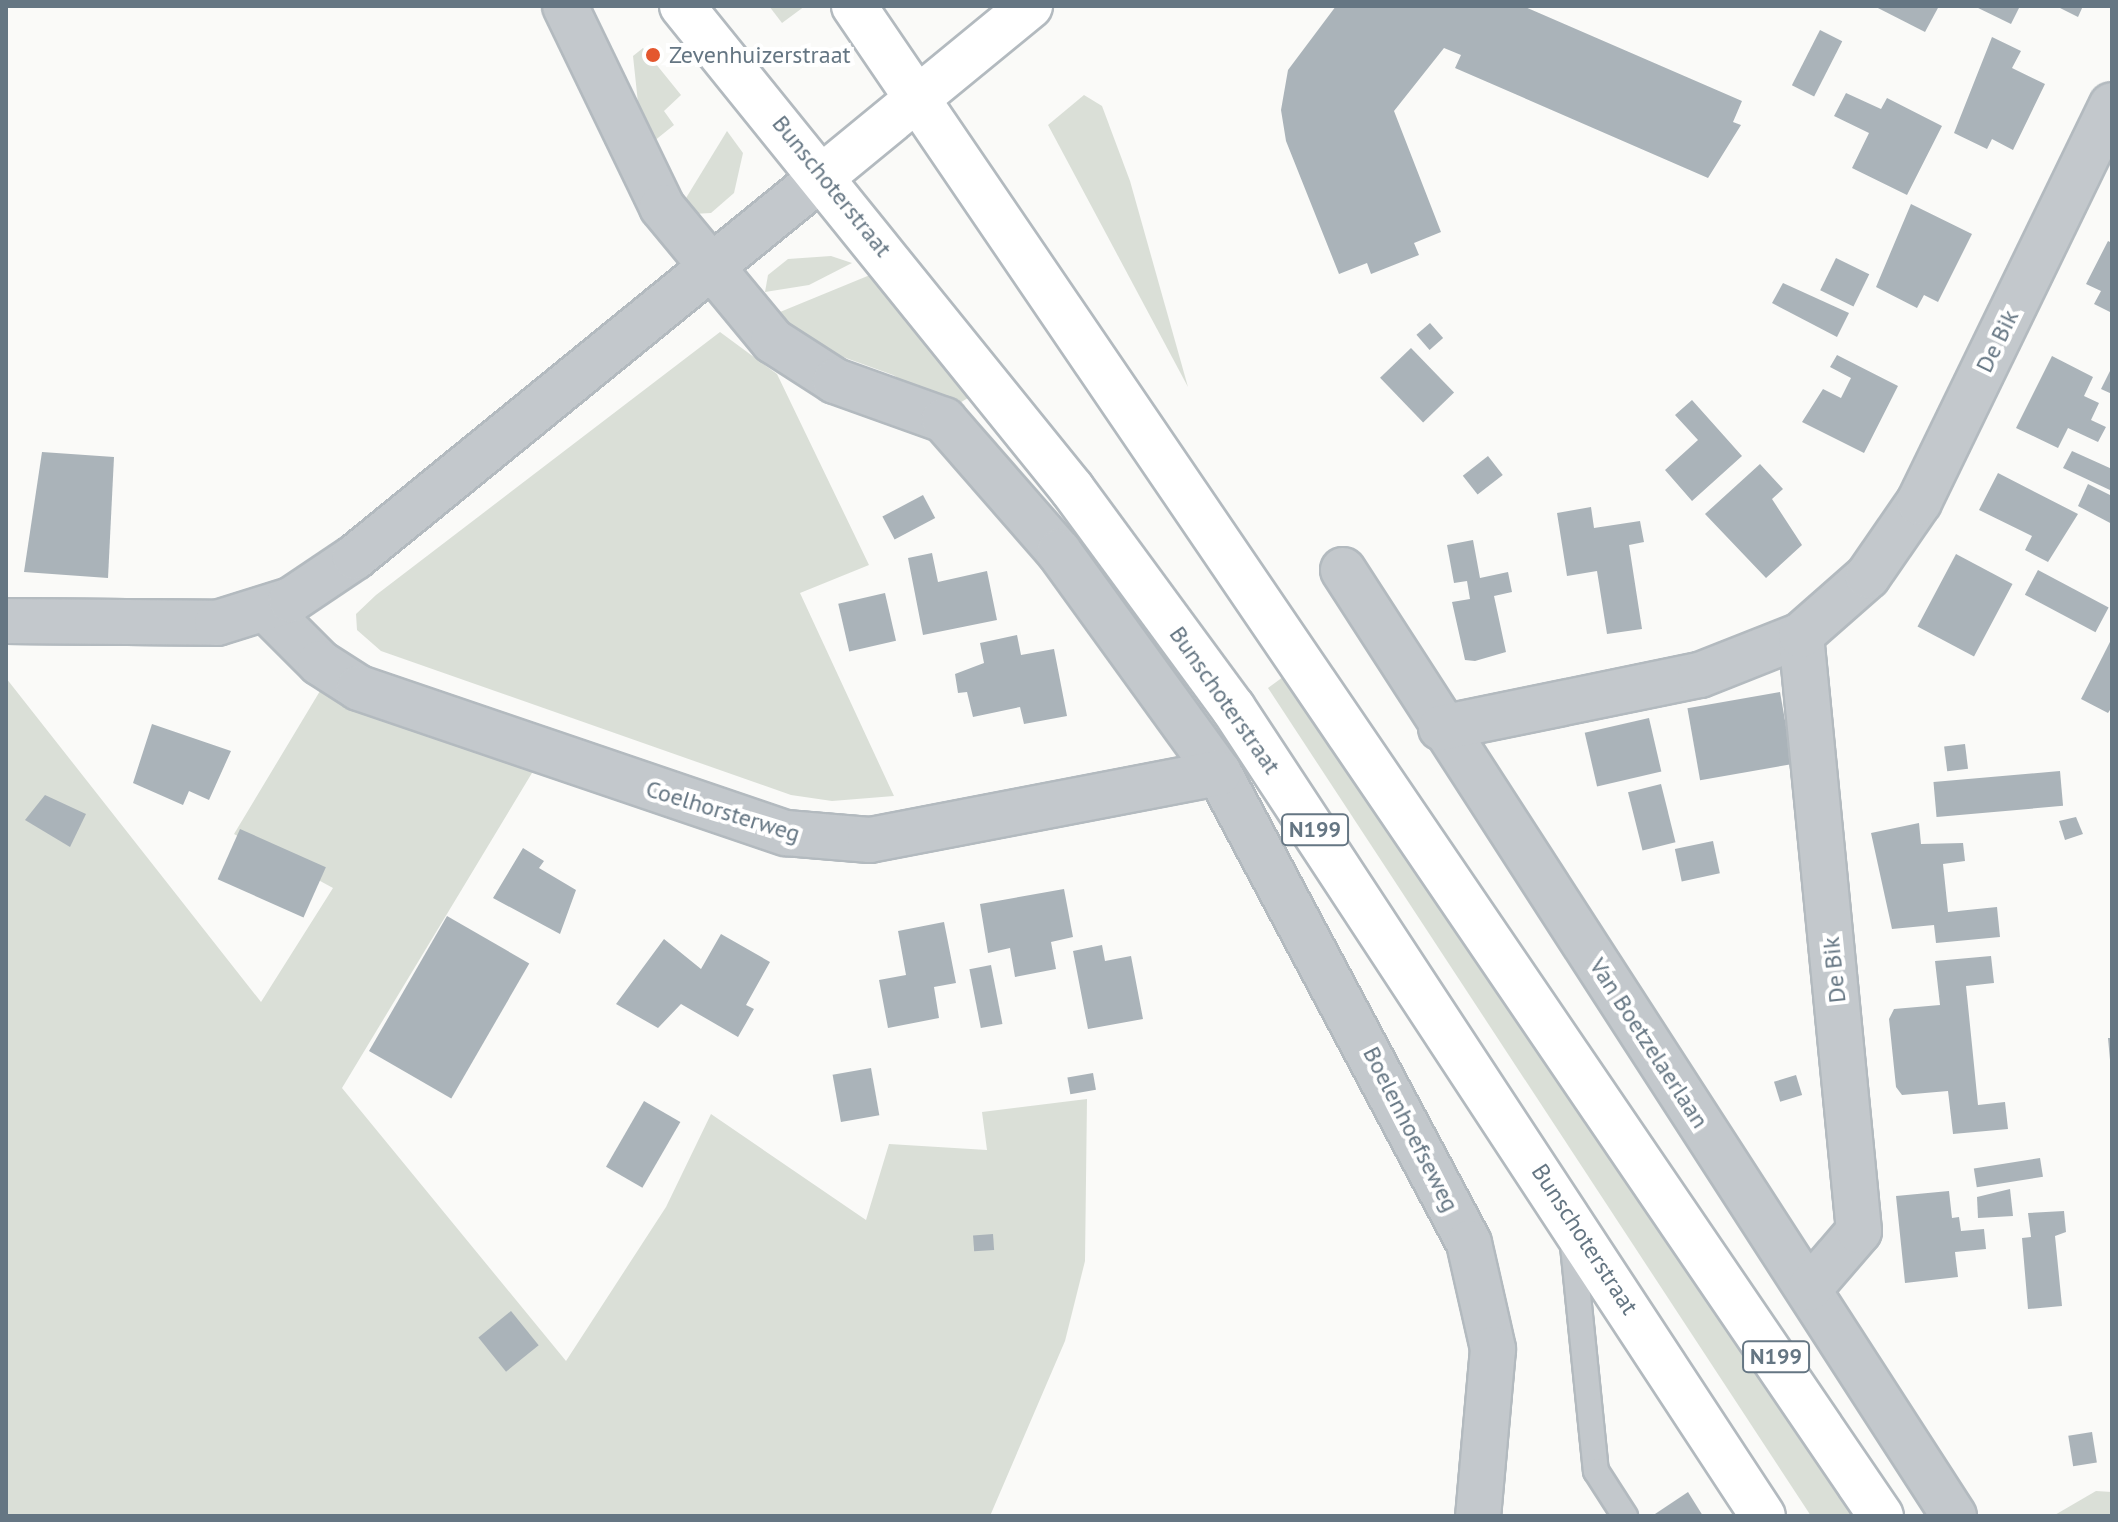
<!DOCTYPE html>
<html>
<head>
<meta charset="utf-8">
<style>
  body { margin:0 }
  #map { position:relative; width:2118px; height:1522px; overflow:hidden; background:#fafaf8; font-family:"PT Sans",sans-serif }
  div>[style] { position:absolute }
  .green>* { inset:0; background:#dadfd7 }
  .building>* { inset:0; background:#aab3b9; transform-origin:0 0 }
  .roads { filter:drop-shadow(2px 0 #b3babf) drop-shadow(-2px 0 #b3babf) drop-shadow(0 2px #b3babf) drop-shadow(0 -2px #b3babf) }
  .lane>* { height:24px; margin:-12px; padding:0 12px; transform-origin:12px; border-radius:12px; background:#c3c8cc }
  .street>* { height:44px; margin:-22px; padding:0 22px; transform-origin:22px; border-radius:22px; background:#c3c8cc }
  .secondary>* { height:44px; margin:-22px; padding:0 22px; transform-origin:22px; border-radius:22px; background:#fff }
  .primary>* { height:44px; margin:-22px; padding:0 22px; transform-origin:22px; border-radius:22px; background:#fff }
  .dots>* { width:22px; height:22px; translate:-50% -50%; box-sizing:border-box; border:4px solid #fff; border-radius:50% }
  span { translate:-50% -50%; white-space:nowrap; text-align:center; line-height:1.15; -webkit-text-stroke:8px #fff; paint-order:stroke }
  .shield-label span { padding:2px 6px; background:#fff; border:2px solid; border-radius:6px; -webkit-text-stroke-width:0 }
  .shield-label { font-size:22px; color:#657683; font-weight:700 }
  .poi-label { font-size:24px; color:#657683 }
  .left { translate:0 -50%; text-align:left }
  .street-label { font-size:24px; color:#657683 }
  .frame { position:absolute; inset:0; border:8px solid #657683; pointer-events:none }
</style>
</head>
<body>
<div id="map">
  <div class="green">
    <div style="clip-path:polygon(769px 6px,805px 6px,782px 23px)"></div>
    <div style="clip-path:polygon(643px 48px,681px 95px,664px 111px,674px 125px,643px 150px,633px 56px)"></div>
    <div style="clip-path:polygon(1084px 95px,1102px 106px,1130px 181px,1188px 387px,1048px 125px)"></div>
    <div style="clip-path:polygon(727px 131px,743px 153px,734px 193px,711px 213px,693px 214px,686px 198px)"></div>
    <div style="clip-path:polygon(831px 256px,852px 263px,809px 285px,765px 292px,768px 275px,788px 259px)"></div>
    <div style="clip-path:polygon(870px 275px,971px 396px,950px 409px,893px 375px,796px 340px,782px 328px,780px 312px)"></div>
    <div style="clip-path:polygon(720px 332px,777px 374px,869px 565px,800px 593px,894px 796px,832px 801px,791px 795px,381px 651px,357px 630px,356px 614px,376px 595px)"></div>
    <div style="clip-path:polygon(1283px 677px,1813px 1452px,1854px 1516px,1811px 1516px,1268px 688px)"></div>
    <div style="clip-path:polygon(6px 678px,261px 1002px,333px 888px,234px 834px,320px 691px,535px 768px,342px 1088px,566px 1361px,666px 1207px,711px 1114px,866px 1220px,889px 1144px,987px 1150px,982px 1112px,1087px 1099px,1085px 1261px,1065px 1341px,990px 1516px,6px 1516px)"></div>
    <div style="clip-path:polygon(2096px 1491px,2112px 1492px,2112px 1516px,2053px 1516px)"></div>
  </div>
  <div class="building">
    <div style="clip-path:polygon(1336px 6px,1523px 6px,1742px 101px,1733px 122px,1741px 125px,1708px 178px,1455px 68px,1461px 55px,1444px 48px,1394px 111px,1441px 232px,1414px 243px,1419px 255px,1371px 274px,1367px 263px,1339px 274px,1286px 141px,1281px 110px,1288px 70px)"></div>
    <div style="clip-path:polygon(1874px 6px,1939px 6px,1925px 32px)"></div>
    <div style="clip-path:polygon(1974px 6px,2020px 6px,2011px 24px)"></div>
    <div style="clip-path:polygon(2056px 6px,2083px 6px,2078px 17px)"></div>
    <div style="left:1820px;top:30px;width:25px;height:62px;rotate:27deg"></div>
    <div style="clip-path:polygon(1992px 37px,2021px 51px,2012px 68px,2045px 84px,2013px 150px,1992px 139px,1987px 149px,1954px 133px)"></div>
    <div style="clip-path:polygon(1846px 93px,1881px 109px,1887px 98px,1942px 126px,1907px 195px,1852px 168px,1869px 133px,1834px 116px)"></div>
    <div style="clip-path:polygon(1911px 204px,1972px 234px,1938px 302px,1924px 295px,1917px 308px,1876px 287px)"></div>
    <div style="clip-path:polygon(2108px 241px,2112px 243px,2112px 313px,2094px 304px,2101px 291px,2086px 284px)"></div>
    <div style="left:1836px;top:258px;width:37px;height:36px;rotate:26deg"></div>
    <div style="clip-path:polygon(1783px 283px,1849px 313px,1837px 337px,1772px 303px)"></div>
    <div style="left:1430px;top:323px;width:20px;height:18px;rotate:49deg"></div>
    <div style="left:1411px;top:348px;width:62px;height:43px;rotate:46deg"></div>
    <div style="clip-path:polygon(1837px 355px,1898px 386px,1864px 453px,1802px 422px,1823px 389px,1841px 398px,1851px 378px,1830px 367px)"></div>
    <div style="clip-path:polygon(2052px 356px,2093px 377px,2084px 396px,2099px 403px,2091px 420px,2106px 427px,2098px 442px,2068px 428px,2058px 448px,2016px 428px)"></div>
    <div style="clip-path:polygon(2110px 371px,2112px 372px,2112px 394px,2101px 389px)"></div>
    <div style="clip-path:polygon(1692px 400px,1742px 456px,1692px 501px,1665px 470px,1698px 440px,1675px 415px)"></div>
    <div style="clip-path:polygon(2072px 451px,2112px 469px,2112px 491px,2063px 468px)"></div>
    <div style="clip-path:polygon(42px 452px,114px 457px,108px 578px,24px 572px)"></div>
    <div style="left:1488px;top:456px;width:24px;height:32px;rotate:52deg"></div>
    <div style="clip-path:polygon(1760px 464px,1783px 489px,1772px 499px,1802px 545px,1766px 578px,1705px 514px)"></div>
    <div style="clip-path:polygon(1998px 473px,2078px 514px,2048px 562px,2025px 550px,2032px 536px,1979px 510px)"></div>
    <div style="clip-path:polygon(2088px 484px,2112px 496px,2112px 524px,2078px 506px)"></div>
    <div style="left:923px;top:495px;width:26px;height:46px;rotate:62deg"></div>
    <div style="clip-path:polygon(1591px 507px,1594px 528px,1640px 521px,1644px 542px,1629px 545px,1642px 629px,1607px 634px,1597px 571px,1567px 576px,1557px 513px)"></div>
    <div style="clip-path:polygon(1473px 540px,1480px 578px,1508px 572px,1512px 592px,1494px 596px,1506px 652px,1475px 661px,1465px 660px,1452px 602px,1470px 599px,1467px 581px,1454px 583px,1447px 545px)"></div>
    <div style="clip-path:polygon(932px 553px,938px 582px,987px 571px,997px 620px,923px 635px,908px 558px)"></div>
    <div style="left:1956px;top:554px;width:64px;height:82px;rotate:28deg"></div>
    <div style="left:2038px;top:570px;width:80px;height:28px;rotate:28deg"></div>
    <div style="left:885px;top:593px;width:49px;height:48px;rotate:77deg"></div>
    <div style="clip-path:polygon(1017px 635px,1021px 655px,1054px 649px,1067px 716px,1024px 724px,1020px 707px,973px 717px,967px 692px,958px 693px,955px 674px,984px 663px,980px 643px)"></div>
    <div style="clip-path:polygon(2112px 638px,2112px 707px,2108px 713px,2081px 699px)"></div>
    <div style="left:1780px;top:692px;width:73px;height:94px;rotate:80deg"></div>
    <div style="left:1649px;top:718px;width:55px;height:66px;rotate:77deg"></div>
    <div style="clip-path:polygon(152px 724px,231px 751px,209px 800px,189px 791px,183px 805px,133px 783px)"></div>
    <div style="left:1965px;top:744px;width:25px;height:21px;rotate:83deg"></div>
    <div style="left:2060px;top:771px;width:35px;height:127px;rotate:85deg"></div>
    <div style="left:1661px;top:784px;width:60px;height:34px;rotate:76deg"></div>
    <div style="clip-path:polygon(45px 795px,86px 814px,70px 847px,25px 820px)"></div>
    <div style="clip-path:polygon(2076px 817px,2083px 834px,2065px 840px,2059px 821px)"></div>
    <div style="clip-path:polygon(1919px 823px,1921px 844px,1963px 843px,1965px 861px,1943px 864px,1948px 912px,1997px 907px,2000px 937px,1936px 943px,1934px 925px,1892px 929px,1871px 833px)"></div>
    <div style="left:240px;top:829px;width:94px;height:55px;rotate:24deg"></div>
    <div style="left:1713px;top:841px;width:33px;height:39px;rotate:78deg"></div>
    <div style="clip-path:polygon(523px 848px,544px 861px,539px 868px,576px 890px,560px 934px,493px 898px)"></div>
    <div style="clip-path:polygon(1064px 889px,1073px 937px,1051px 942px,1056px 969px,1015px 977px,1010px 948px,988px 953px,980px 904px)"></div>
    <div style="left:447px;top:916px;width:95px;height:156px;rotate:30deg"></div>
    <div style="clip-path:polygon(944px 922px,956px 983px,934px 987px,939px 1018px,888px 1028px,879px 980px,906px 975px,898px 931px)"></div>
    <div style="clip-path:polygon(721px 934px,770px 962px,746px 1005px,754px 1009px,738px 1037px,681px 1004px,658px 1028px,616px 1004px,664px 939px,701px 969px)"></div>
    <div style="clip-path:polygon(1102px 945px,1105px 961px,1131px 956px,1143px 1019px,1088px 1029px,1073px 951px)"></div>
    <div style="clip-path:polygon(1991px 956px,1994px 983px,1966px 986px,1972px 1045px,1978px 1105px,2005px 1102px,2008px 1129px,1953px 1134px,1948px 1091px,1902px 1095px,1896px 1087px,1889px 1019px,1894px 1009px,1940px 1005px,1935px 961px)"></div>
    <div style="left:991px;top:965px;width:60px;height:22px;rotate:79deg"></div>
    <div style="clip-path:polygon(2108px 1038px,2112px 1038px,2112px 1060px,2110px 1060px)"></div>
    <div style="left:871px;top:1068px;width:48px;height:39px;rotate:80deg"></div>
    <div style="left:1093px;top:1073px;width:17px;height:26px;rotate:80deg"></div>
    <div style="left:1796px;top:1075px;width:21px;height:23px;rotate:73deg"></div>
    <div style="left:644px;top:1101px;width:42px;height:76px;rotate:30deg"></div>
    <div style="left:2040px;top:1158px;width:19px;height:67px;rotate:81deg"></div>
    <div style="clip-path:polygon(2010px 1189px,2013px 1216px,1978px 1218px,1977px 1197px)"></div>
    <div style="clip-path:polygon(1949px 1191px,1952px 1218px,1959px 1217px,1961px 1231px,1984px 1229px,1986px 1249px,1955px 1252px,1958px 1277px,1905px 1283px,1896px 1196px)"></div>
    <div style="clip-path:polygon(2064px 1211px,2066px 1232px,2055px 1236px,2062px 1306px,2028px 1309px,2022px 1238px,2031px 1237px,2028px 1213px)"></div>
    <div style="left:993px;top:1234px;width:16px;height:20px;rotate:86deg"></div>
    <div style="left:511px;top:1311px;width:44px;height:42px;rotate:51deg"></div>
    <div style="left:2092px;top:1432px;width:31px;height:24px;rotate:81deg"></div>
    <div style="clip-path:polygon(1688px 1492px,1703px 1516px,1652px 1516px)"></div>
  </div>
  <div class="roads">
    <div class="lane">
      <div style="left:1572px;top:1236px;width:236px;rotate:84.2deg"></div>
      <div style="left:1596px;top:1471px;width:54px;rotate:57.2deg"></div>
    </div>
    <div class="street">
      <div style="left:565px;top:6px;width:223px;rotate:64.2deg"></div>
      <div style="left:662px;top:207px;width:174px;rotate:50.4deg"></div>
      <div style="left:773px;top:341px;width:74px;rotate:32.8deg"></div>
      <div style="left:835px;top:381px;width:116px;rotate:19.7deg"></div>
      <div style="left:944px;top:420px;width:175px;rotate:48.9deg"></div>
      <div style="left:1059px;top:552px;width:273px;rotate:54.1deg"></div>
      <div style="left:1219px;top:773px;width:532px;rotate:61.99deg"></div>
      <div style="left:1469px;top:1243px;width:109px;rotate:77.2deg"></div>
      <div style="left:1493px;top:1349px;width:168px;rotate:95.1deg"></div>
      <div style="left:1343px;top:570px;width:1126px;rotate:57.14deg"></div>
      <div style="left:267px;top:610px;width:75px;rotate:45deg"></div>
      <div style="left:320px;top:663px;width:46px;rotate:32.7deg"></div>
      <div style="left:359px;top:688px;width:451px;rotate:18.8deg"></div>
      <div style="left:786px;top:833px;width:84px;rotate:4.8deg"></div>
      <div style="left:870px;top:840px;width:355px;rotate:-10.9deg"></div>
      <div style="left:6px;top:621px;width:211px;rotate:0.5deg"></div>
      <div style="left:217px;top:623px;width:77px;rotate:-17.3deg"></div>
      <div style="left:291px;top:600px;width:77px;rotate:-33.9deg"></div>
      <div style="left:355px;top:557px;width:603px;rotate:-39.15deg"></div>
      <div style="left:1441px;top:728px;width:264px;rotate:-11.6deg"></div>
      <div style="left:1700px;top:675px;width:109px;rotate:-21.6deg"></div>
      <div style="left:1810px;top:1288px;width:75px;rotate:-49.3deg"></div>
      <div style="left:1859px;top:1231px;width:599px;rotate:-95.56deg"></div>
      <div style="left:1801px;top:635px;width:89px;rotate:-41.4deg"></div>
      <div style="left:1868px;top:576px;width:90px;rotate:-55.4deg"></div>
      <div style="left:1919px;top:502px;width:441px;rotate:-64.1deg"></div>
    </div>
    <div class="secondary">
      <div style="left:823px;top:176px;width:268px;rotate:-39.4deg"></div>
    </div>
    <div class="primary">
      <div style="left:682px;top:6px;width:621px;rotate:51.08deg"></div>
      <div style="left:1072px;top:489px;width:272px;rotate:53.7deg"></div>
      <div style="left:1233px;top:708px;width:966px;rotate:56.74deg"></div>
      <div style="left:854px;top:6px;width:1826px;rotate:55.78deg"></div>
    </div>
  </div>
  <div class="dots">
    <div style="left:653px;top:55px;background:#e4572e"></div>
  </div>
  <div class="shield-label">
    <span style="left:1315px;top:830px">N199</span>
    <span style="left:1776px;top:1357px">N199</span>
  </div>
  <div class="poi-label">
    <span class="left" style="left:669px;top:55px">Zevenhuizerstraat</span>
  </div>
  <div class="street-label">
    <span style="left:832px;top:186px;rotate:51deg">Bunschoterstraat</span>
    <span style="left:1997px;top:341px;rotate:-64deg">De Bik</span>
    <span style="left:1225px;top:700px;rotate:55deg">Bunschoterstraat</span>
    <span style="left:723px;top:811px;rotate:17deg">Coelhorsterweg</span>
    <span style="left:1834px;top:970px;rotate:-96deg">De Bik</span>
    <span style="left:1649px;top:1043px;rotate:57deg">Van Boetzelaerlaan</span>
    <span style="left:1411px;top:1129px;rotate:63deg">Boelenhoefseweg</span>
    <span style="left:1585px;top:1239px;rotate:57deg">Bunschoterstraat</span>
  </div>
  <div class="frame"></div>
</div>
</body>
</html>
